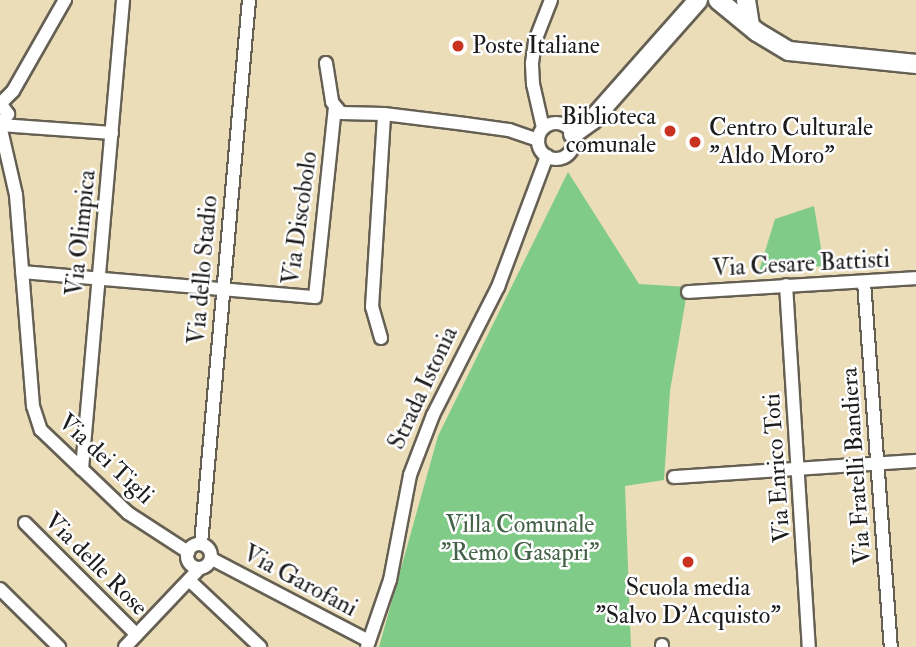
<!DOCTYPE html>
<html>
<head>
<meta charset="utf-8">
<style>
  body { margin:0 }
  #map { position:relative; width:916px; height:647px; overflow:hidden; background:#ecddb9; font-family:"IM FELL Double Pica",serif }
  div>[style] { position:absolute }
  .green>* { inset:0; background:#80cb88 }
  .roads { filter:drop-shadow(2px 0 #656053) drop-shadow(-2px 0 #656053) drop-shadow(0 2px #656053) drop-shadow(0 -2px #656053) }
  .street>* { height:12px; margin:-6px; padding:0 6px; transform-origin:6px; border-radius:6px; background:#fff }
  .street>.ring { margin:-6px; padding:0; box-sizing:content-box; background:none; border:12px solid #fff; border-radius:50% }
  .secondary>* { height:18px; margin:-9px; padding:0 9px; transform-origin:9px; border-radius:9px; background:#fff }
  .dots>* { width:19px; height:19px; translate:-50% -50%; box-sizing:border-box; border:4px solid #fff; border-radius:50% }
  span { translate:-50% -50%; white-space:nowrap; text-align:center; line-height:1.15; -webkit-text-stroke:5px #fff; paint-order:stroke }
  .poi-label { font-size:24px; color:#1c1c1c }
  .left { translate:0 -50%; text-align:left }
  .right { translate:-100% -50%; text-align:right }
  .street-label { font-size:24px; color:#1c1c1c }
  .park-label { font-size:24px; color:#446247 }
</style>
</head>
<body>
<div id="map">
  <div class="green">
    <div style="clip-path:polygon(568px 172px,639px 284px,688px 287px,670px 391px,664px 480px,625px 486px,631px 647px,379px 647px,438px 436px)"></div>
    <div style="clip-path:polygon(814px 206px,824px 266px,759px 271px,775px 219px)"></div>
  </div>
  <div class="roads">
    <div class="street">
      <div style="left:326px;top:63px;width:39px;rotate:81deg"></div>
      <div style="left:332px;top:102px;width:14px;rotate:51deg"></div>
      <div style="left:341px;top:113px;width:43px;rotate:1.3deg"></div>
      <div style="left:384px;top:114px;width:82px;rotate:7deg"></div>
      <div style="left:465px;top:124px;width:44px;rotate:7.8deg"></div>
      <div style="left:509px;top:130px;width:31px;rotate:19deg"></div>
      <div style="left:0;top:103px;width:14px;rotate:54deg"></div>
      <div style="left:8px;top:114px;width:14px;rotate:126deg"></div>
      <div style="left:1px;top:103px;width:17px;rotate:-45deg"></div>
      <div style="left:13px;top:91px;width:105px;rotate:-60.3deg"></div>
      <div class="ring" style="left:538px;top:123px;width:24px;height:24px"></div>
      <div style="left:543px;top:128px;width:45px;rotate:-102.8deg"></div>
      <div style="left:533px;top:84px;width:21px;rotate:-93deg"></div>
      <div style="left:532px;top:63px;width:22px;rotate:-82deg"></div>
      <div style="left:535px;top:41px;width:44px;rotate:-68.7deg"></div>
      <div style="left:112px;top:133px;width:112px;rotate:-175.9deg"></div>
      <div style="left:0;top:125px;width:72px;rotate:77.1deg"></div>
      <div style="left:16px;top:195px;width:212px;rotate:85.4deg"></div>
      <div style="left:33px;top:406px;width:25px;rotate:72deg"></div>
      <div style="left:41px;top:430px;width:57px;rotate:43.6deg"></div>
      <div style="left:82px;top:469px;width:64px;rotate:43.7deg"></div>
      <div style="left:128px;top:513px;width:72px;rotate:33deg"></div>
      <div style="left:22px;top:272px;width:294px;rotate:4.9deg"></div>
      <div style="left:315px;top:297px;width:190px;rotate:-84deg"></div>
      <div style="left:864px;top:282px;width:366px;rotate:85.8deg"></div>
      <div style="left:786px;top:285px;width:363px;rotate:86.4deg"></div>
      <div style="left:688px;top:292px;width:228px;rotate:-3.5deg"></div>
      <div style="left:381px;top:338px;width:32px;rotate:-106deg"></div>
      <div style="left:372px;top:307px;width:193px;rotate:-86.4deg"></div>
      <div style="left:82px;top:469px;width:471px;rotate:-85deg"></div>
      <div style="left:674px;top:477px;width:243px;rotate:-3.8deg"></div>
      <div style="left:25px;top:523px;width:158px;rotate:45deg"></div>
      <div class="ring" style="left:187px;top:544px;width:12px;height:12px"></div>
      <div style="left:201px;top:544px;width:546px;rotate:-84.96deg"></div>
      <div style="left:212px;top:559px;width:177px;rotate:27.6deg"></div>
      <div style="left:189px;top:580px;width:98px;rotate:43.3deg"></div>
      <div style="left:0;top:589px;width:83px;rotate:44.5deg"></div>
      <div style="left:662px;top:645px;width:2px;rotate:90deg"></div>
      <div style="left:125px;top:647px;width:108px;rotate:-46.5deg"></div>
      <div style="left:367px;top:647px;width:71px;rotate:-71.1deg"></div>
      <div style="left:390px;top:580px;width:107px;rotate:-79.2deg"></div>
      <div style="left:410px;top:475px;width:64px;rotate:-69deg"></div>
      <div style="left:433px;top:415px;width:144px;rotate:-63.1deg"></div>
      <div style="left:498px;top:287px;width:140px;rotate:-69.5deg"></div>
    </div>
    <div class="secondary">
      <div style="left:718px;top:0;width:50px;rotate:39.4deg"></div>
      <div style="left:757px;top:32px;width:37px;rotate:31deg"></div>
      <div style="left:789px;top:51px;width:128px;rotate:5.8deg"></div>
      <div style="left:746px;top:0;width:26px;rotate:81deg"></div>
      <div style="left:573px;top:134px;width:24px;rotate:-36deg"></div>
      <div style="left:592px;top:120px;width:160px;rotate:-48.5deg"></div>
    </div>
  </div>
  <div class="dots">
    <div style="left:458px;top:46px;background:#c8321e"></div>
    <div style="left:670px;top:131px;background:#c8321e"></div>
    <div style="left:695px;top:142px;background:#c8321e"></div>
    <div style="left:688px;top:562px;background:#c8321e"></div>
  </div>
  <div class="poi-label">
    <span class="left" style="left:472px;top:46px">Poste Italiane</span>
    <span class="right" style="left:656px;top:131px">Biblioteca<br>comunale</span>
    <span class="left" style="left:709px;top:142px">Centro Culturale<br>"Aldo Moro"</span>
    <span style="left:688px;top:602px">Scuola media<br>"Salvo D'Acquisto"</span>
  </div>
  <div class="street-label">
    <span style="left:300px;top:218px;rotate:-82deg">Via Discobolo</span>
    <span style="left:81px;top:233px;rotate:-84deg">Via Olimpica</span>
    <span style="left:801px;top:264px;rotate:-3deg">Via Cesare Battisti</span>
    <span style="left:203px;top:270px;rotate:-85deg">Via dello Stadio</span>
    <span style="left:423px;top:388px;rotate:-65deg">Strada Istonia</span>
    <span style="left:106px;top:459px;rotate:43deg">Via dei Tigli</span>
    <span style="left:856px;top:466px;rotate:-94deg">Via Fratelli Bandiera</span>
    <span style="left:777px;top:468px;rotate:-94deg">Via Enrico Toti</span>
    <span style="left:96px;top:564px;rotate:45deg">Via delle Rose</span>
    <span style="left:300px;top:581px;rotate:28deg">Via Garofani</span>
  </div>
  <div class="park-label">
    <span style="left:520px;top:539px">Villa Comunale<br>"Remo Gasapri"</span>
  </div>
</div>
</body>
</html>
